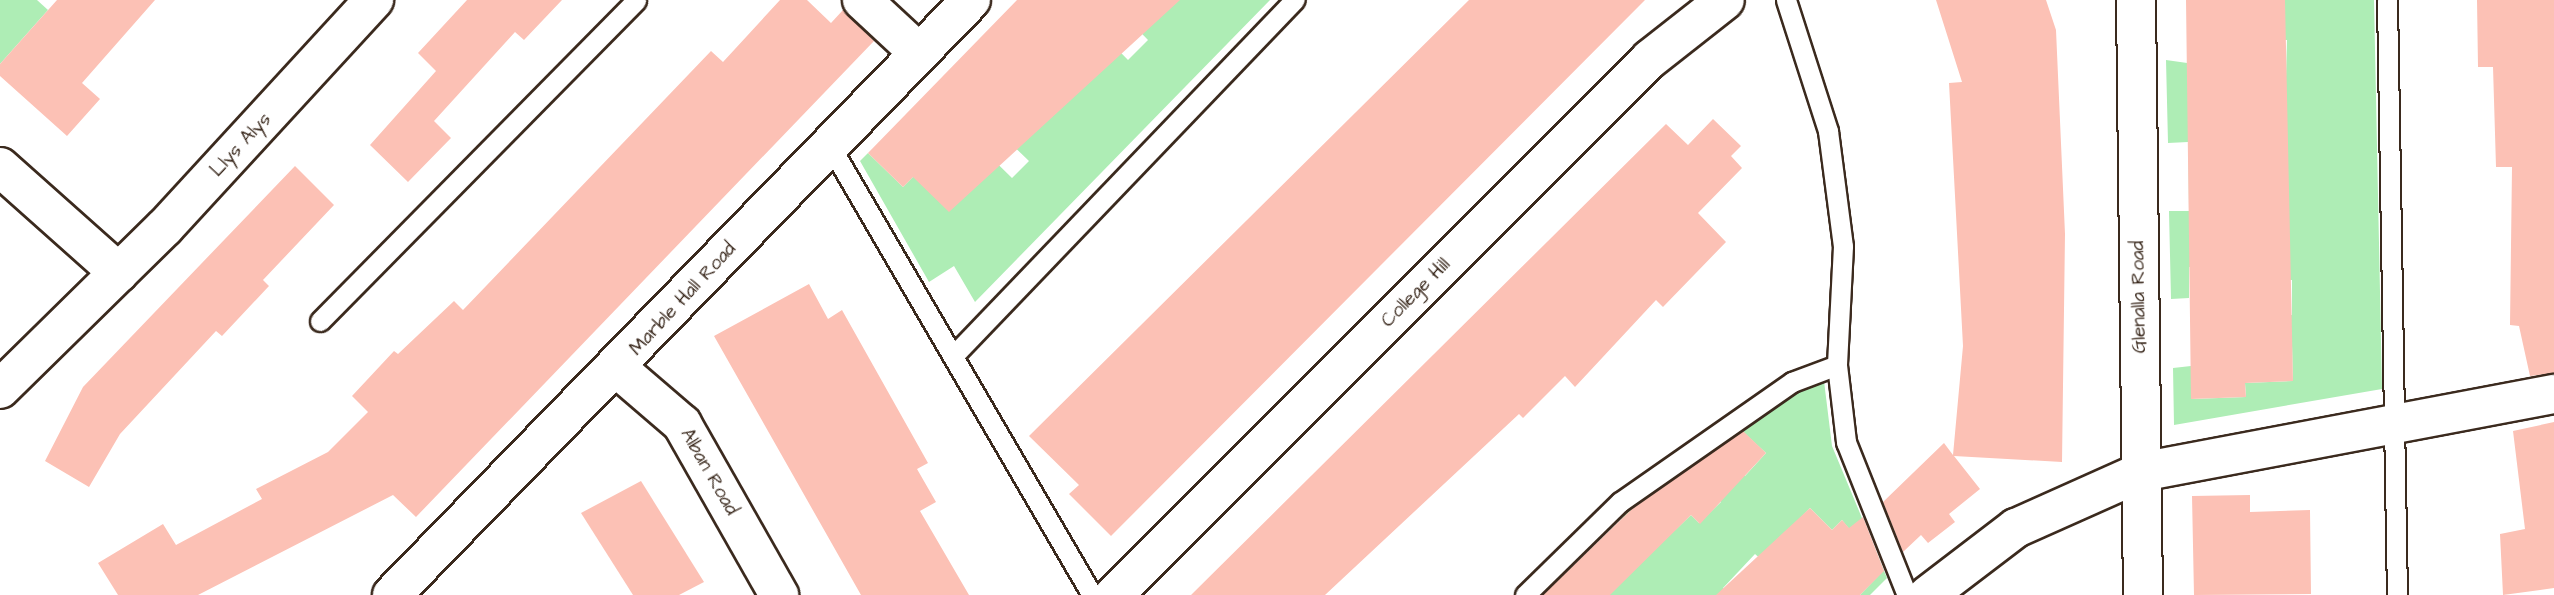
<!DOCTYPE html>
<html>
<head>
<meta charset="utf-8">
<style>
  body { margin:0 }
  #map { position:relative; width:2554px; height:595px; overflow:hidden; background:#fff; font-family:"Architects Daughter",sans-serif }
  div>[style] { position:absolute }
  .green>* { inset:0; background:#aeedb5 }
  .building>* { inset:0; background:#fcc1b5 }
  .roads { filter:drop-shadow(2px 0 #3b2a1e) drop-shadow(-2px 0 #3b2a1e) drop-shadow(0 2px #3b2a1e) drop-shadow(0 -2px #3b2a1e) }
  .service>* { height:19px; margin:-9.5px; padding:0 9.5px; transform-origin:9.5px; border-radius:9.5px; background:#fff }
  .minor>* { height:38px; margin:-19px; padding:0 19px; transform-origin:19px; border-radius:19px; background:#fff }
  span { translate:-50% -50%; white-space:nowrap; text-align:center; line-height:1.15; -webkit-text-stroke:6px #fff; paint-order:stroke }
  .street-label { font-size:19px; color:#3b2a1e }
</style>
</head>
<body>
<div id="map">
  <div class="green">
    <div style="clip-path:polygon(0 0,37px 0,48px 10px,0 64px)"></div>
    <div style="clip-path:polygon(1109px 0,1270px 0,975px 302px,954px 266px,929px 282px,860px 161px,868px 153px,903px 187px,961px 128px,1012px 178px,1029px 161px,978px 112px,1078px 9px,1128px 60px,1148px 40px)"></div>
    <div style="clip-path:polygon(2285px 0,2374px 0,2382px 389px,2174px 425px,2173px 368px,2191px 366px,2192px 399px,2246px 397px,2245px 383px,2293px 381px,2292px 345px,2247px 346px,2247px 316px,2292px 315px,2292px 280px,2248px 281px,2247px 265px,2189px 267px,2189px 298px,2171px 299px,2169px 211px,2189px 211px,2188px 112px,2188px 142px,2168px 143px,2166px 60px,2286px 77px,2287px 40px,2243px 40px,2285px 8px)"></div>
    <div style="clip-path:polygon(1824px 381px,1832px 446px,1887px 578px,1870px 595px,1860px 595px,1883px 571px,1842px 520px,1832px 530px,1810px 508px,1781px 538px,1784px 580px,1755px 554px,1723px 588px,1729px 595px,1607px 595px,1617px 526px,1626px 513px,1637px 506px,1668px 537px,1691px 515px,1699px 523px,1721px 502px,1689px 469px,1716px 449px,1745px 476px,1766px 453px,1742px 431px,1785px 399px)"></div>
  </div>
  <div class="building">
    <div style="clip-path:polygon(57px 0,155px 0,82px 83px,100px 99px,67px 136px,0 76px,0 64px)"></div>
    <div style="clip-path:polygon(467px 0,562px 0,524px 40px,515px 32px,434px 121px,451px 138px,408px 182px,370px 145px,436px 71px,418px 53px)"></div>
    <div style="clip-path:polygon(780px 0,807px 0,831px 23px,843px 10px,874px 41px,416px 517px,393px 495px,198px 595px,118px 595px,98px 563px,163px 524px,176px 545px,262px 499px,256px 489px,328px 452px,368px 412px,352px 396px,394px 351px,398px 354px,454px 301px,463px 310px,711px 51px,723px 62px)"></div>
    <div style="clip-path:polygon(1017px 0,1180px 0,949px 212px,913px 177px,903px 187px,868px 153px)"></div>
    <div style="clip-path:polygon(1469px 0,1645px 0,1111px 536px,1069px 494px,1079px 485px,1029px 436px)"></div>
    <div style="clip-path:polygon(1936px 0,2046px 0,2056px 30px,2065px 234px,2062px 462px,1954px 456px,1980px 489px,1949px 514px,1955px 522px,1928px 543px,1921px 535px,1903px 552px,1883px 502px,1944px 443px,1953px 455px,1963px 346px,1949px 83px,1962px 82px)"></div>
    <div style="clip-path:polygon(2186px 0,2285px 0,2293px 381px,2245px 383px,2246px 397px,2191px 399px)"></div>
    <div style="clip-path:polygon(2477px 0,2554px 0,2554px 373px,2530px 376px,2519px 326px,2510px 325px,2512px 167px,2496px 167px,2493px 67px,2478px 67px)"></div>
    <div style="clip-path:polygon(1713px 119px,1741px 146px,1731px 156px,1742px 168px,1698px 213px,1726px 242px,1663px 307px,1656px 300px,1575px 387px,1565px 376px,1523px 418px,1519px 414px,1325px 595px,1191px 595px,1666px 124px,1688px 145px)"></div>
    <div style="clip-path:polygon(295px 166px,334px 205px,263px 280px,269px 286px,222px 336px,216px 331px,120px 434px,89px 487px,45px 461px,83px 387px)"></div>
    <div style="clip-path:polygon(809px 284px,828px 319px,842px 310px,928px 463px,917px 469px,936px 502px,920px 511px,969px 595px,861px 595px,714px 336px)"></div>
    <div style="clip-path:polygon(2554px 422px,2554px 588px,2503px 595px,2500px 534px,2525px 529px,2513px 431px)"></div>
    <div style="clip-path:polygon(1743px 431px,1766px 453px,1700px 524px,1691px 515px,1610px 595px,1543px 595px,1632px 509px)"></div>
    <div style="clip-path:polygon(641px 481px,704px 582px,679px 595px,633px 595px,581px 513px)"></div>
    <div style="clip-path:polygon(2250px 495px,2250px 512px,2310px 510px,2311px 594px,2194px 595px,2192px 496px)"></div>
    <div style="clip-path:polygon(1810px 508px,1832px 530px,1842px 520px,1849px 528px,1863px 517px,1884px 571px,1860px 595px,1716px 595px)"></div>
  </div>
  <div class="roads">
    <div class="service">
      <div style="left:1786px;top:0;width:138px;rotate:72.2deg"></div>
      <div style="left:1828px;top:131px;width:116px;rotate:82.6deg"></div>
      <div style="left:1843px;top:246px;width:119px;rotate:92.9deg"></div>
      <div style="left:1837px;top:365px;width:78px;rotate:83.3deg"></div>
      <div style="left:1846px;top:442px;width:165px;rotate:68.3deg"></div>
      <div style="left:2387px;top:0;width:595px;rotate:89.04deg"></div>
      <div style="left:829px;top:144px;width:522px;rotate:59.75deg"></div>
      <div style="left:320px;top:321px;width:450px;rotate:-45.4deg"></div>
      <div style="left:954px;top:355px;width:492px;rotate:-46.2deg"></div>
      <div style="left:1525px;top:595px;width:133px;rotate:-44.4deg"></div>
      <div style="left:1620px;top:502px;width:210px;rotate:-34.9deg"></div>
      <div style="left:1792px;top:382px;width:48px;rotate:-20.7deg"></div>
    </div>
    <div class="minor">
      <div style="left:862px;top:0;width:78px;rotate:42.9deg"></div>
      <div style="left:2136px;top:0;width:595px;rotate:89.33deg"></div>
      <div style="left:0;top:167px;width:159px;rotate:41.7deg"></div>
      <div style="left:617px;top:368px;width:86px;rotate:40.7deg"></div>
      <div style="left:682px;top:424px;width:197px;rotate:60.4deg"></div>
      <div style="left:0;top:389px;width:231px;rotate:-44.5deg"></div>
      <div style="left:165px;top:227px;width:309px;rotate:-47.4deg"></div>
      <div style="left:392px;top:595px;width:830px;rotate:-45.78deg"></div>
      <div style="left:1114px;top:595px;width:758px;rotate:-45deg"></div>
      <div style="left:1650px;top:59px;width:95px;rotate:-38.2deg"></div>
      <div style="left:1928px;top:595px;width:111px;rotate:-37.3deg"></div>
      <div style="left:2016px;top:528px;width:137px;rotate:-24.1deg"></div>
      <div style="left:2141px;top:472px;width:420px;rotate:-10.7deg"></div>
    </div>
  </div>
  <div class="street-label">
    <span style="left:241px;top:145px;rotate:-47deg">Llys Alys</span>
    <span style="left:1416px;top:293px;rotate:-45deg">College Hill</span>
    <span style="left:2139px;top:297px;rotate:-91deg">Glenalla Road</span>
    <span style="left:683px;top:299px;rotate:-47deg">Marble Hall Road</span>
    <span style="left:709px;top:472px;rotate:60deg">Alban Road</span>
  </div>
</div>
</body>
</html>
